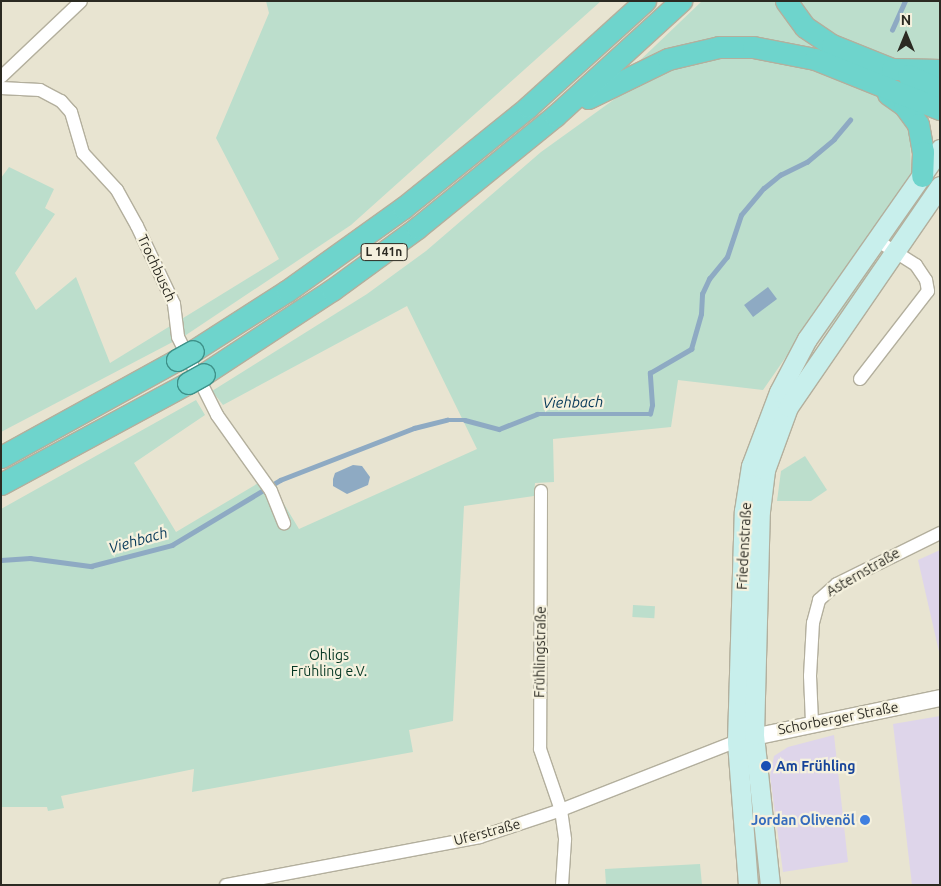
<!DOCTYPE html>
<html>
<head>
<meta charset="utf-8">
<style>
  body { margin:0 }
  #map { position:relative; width:941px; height:886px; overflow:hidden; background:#e8e4d1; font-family:Ubuntu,sans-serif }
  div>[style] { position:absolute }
  .commercial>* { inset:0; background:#ded5ea }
  .green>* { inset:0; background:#bcdecc; transform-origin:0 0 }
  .water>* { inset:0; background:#8eaac3; transform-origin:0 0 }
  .stream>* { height:4.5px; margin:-2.25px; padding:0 2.25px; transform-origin:2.25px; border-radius:2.25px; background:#8eaac3 }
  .roads { filter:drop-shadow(1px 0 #b3af9d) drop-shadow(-1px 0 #b3af9d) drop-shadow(0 1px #b3af9d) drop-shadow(0 -1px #b3af9d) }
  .minor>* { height:12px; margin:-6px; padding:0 6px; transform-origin:6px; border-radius:6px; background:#fff }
  .tertiary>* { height:16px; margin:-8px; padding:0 8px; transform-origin:8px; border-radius:8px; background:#fff }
  .secondary>* { height:19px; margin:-9.5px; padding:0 9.5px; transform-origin:9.5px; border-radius:9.5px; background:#c8efec }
  .trunk>* { height:21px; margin:-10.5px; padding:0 10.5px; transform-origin:10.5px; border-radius:10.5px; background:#6ed4cc }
  .bridges { filter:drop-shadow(1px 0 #3e9189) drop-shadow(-1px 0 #3e9189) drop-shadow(0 1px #3e9189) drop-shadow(0 -1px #3e9189) }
  .trunk-bridge>* { height:21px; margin:-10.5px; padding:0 10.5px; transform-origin:10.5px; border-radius:10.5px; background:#6ed4cc }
  .dots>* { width:14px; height:14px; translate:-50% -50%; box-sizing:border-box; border:2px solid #f5f1de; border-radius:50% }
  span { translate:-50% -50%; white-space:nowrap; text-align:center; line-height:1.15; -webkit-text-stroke:4.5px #f5f1de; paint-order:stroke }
  .shield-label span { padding:1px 4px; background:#f5f1de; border:1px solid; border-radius:4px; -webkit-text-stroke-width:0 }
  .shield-label { font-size:12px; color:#2b2a22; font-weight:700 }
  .street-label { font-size:14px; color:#2b2a22 }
  .park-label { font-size:14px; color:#043622 }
  .transit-label { font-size:14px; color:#164399; font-weight:700 }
  .left { translate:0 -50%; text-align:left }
  .shop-label { font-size:14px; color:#366cbe; font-weight:700 }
  .right { translate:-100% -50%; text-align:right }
  .water-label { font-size:15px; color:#033657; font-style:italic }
  .frame { position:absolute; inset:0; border:2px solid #2b2a22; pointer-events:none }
  .north { position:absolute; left:881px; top:10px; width:50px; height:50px; -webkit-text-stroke:4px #f5f1de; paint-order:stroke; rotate:0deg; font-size:14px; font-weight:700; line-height:20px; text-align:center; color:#2b2a22 }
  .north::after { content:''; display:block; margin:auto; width:18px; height:22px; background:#2b2a22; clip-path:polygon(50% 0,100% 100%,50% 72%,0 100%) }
</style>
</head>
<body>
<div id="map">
  <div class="commercial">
    <div style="clip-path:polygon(940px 550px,940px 656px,918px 560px)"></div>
    <div style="clip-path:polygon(940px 716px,940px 885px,912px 885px,893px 724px)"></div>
    <div style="clip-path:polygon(834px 735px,848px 862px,783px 872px,770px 776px,774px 756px,788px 747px)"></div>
  </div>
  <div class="green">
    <div style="clip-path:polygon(266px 1px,601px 1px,351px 225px,186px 335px,1px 432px,1px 178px,9px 167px,54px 189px,45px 208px,55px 214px,15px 273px,36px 310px,76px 277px,110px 363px,279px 259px,216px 138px,269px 13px)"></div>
    <div style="clip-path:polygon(702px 1px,779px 1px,823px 48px,936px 96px,774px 42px,632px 68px)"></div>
    <div style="clip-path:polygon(799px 1px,940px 1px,940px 63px,916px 68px,831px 34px,809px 15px)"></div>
    <div style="clip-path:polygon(718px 57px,764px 58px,801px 64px,879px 94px,910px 123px,911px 177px,763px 390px,678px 380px,671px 427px,553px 439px,554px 482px,535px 483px,534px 496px,464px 506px,453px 721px,409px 730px,413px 752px,192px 792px,194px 769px,61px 796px,64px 808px,48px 811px,47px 807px,1px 807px,1px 509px,196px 400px,205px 415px,134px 463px,176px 532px,260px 482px,275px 489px,299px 529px,477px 449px,407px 306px,223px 405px,212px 391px,367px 294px,426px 251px,541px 152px,630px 88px,672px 69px)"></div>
    <div style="clip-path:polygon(873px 260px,877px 263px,817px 345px,789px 394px,812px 343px)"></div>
    <div style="clip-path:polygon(805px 456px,827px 490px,811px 501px,777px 501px,781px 471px)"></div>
    <div style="left:633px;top:605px;width:22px;height:12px;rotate:3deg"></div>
    <div style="clip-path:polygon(700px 864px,702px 885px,606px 885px,605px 869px)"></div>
  </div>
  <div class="water">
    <div style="left:768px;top:287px;width:15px;height:30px;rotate:53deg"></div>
    <div style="clip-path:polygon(353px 465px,362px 466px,370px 477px,368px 485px,347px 494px,333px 486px,333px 479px,335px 473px)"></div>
  </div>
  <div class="stream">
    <div style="left:892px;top:30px;width:32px;rotate:-66deg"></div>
    <div style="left:1px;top:560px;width:29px;rotate:-4deg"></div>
    <div style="left:30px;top:558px;width:62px;rotate:7.5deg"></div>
    <div style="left:91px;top:566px;width:84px;rotate:-14.5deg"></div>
    <div style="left:172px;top:545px;width:126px;rotate:-31deg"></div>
    <div style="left:280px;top:480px;width:144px;rotate:-21.2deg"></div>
    <div style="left:414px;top:428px;width:34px;rotate:-14deg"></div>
    <div style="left:447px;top:420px;width:18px"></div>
    <div style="left:465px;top:420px;width:35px;rotate:15deg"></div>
    <div style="left:499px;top:429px;width:41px;rotate:-21.5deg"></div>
    <div style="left:537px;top:414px;width:113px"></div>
    <div style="left:650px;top:414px;width:9px;rotate:-77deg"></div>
    <div style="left:652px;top:405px;width:32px;rotate:-94deg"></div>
    <div style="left:650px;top:373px;width:48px;rotate:-30.3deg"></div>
    <div style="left:691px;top:349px;width:36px;rotate:-74deg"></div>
    <div style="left:701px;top:314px;width:20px;rotate:-87deg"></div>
    <div style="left:702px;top:294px;width:17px;rotate:-65deg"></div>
    <div style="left:709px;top:279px;width:28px;rotate:-51deg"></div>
    <div style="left:727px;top:257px;width:44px;rotate:-71.6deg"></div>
    <div style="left:741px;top:215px;width:35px;rotate:-50deg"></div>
    <div style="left:764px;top:188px;width:21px;rotate:-39deg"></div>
    <div style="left:780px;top:175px;width:30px;rotate:-26deg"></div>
    <div style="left:807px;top:162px;width:35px;rotate:-40deg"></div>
    <div style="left:834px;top:139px;width:25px;rotate:-50deg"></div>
  </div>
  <div class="roads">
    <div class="minor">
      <div style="left:1px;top:77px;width:110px;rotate:-43.5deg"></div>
      <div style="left:1px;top:88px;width:39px;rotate:3deg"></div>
      <div style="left:40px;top:90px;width:24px;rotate:28deg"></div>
      <div style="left:61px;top:101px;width:15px;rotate:48deg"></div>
      <div style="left:71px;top:112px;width:43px;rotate:73.7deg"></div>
      <div style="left:83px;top:153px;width:50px;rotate:47.4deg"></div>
      <div style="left:117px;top:190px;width:41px;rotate:60.9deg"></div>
      <div style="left:137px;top:226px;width:86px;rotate:64.6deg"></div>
      <div style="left:174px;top:304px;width:33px;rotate:83deg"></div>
      <div style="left:178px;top:337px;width:87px;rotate:63.4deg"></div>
      <div style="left:217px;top:415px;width:93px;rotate:54.6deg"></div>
      <div style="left:271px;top:491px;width:35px;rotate:68deg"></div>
      <div style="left:860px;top:379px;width:111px;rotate:-52.3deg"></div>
      <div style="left:928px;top:291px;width:11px;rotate:-100deg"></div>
      <div style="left:926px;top:280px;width:18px;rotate:-124deg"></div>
      <div style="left:916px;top:265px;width:45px;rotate:-147.7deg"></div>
      <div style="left:541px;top:491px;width:258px;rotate:90.2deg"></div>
      <div style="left:540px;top:749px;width:65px;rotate:71deg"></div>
      <div style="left:561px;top:810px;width:30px;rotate:82deg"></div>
      <div style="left:565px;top:840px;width:45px;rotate:93.8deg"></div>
      <div style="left:812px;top:722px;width:46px;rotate:-92.5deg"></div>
      <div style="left:810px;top:676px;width:53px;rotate:-86.8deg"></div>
      <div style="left:813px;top:623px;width:24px;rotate:-75deg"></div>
      <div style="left:819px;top:600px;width:24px;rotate:-42deg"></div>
      <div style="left:837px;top:584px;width:115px;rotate:-26.3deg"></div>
      <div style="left:226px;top:885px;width:258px;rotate:-10.7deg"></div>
      <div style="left:480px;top:837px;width:85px;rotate:-18.4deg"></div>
      <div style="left:561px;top:810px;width:189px;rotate:-21.4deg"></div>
    </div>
    <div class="tertiary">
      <div style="left:744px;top:739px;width:200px;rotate:-11.8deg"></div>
    </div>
    <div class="secondary">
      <div style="left:748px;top:885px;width:144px;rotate:-94.4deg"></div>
      <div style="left:737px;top:741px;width:230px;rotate:-88.3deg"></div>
      <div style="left:744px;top:511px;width:46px;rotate:-81.2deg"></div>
      <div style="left:751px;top:466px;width:79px;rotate:-69.3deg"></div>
      <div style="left:779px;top:392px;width:60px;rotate:-62.2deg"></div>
      <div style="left:807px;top:339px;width:232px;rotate:-55deg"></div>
      <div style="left:770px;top:885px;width:151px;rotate:-96.1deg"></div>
      <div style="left:754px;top:735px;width:224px;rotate:-88.5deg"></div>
      <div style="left:760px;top:511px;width:41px;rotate:-83deg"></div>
      <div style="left:765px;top:470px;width:67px;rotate:-69.9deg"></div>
      <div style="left:788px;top:407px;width:268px;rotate:-55.5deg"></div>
    </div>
    <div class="trunk">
      <div style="left:786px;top:1px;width:32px;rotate:54deg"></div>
      <div style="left:805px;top:27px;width:32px;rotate:34deg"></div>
      <div style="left:832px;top:45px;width:65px;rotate:21.8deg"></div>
      <div style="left:892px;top:69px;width:48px;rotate:1.2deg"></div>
      <div style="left:908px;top:75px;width:35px;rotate:24deg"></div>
      <div style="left:888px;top:94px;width:19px;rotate:35deg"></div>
      <div style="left:904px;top:105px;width:24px;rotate:54deg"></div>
      <div style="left:918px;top:124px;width:28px;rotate:80deg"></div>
      <div style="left:923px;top:152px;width:24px;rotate:92deg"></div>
      <div style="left:588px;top:98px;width:89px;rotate:-26deg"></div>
      <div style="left:668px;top:59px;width:52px;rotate:-13.2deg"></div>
      <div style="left:719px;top:47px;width:34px"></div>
      <div style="left:753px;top:47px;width:63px;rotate:11deg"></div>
      <div style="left:815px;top:59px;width:135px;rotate:21.8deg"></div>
      <div style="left:193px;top:351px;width:112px;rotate:-32.6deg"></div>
      <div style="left:287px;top:291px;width:143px;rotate:-35.6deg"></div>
      <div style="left:403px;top:208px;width:161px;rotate:-38.9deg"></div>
      <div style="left:528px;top:107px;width:158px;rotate:-42.2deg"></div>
      <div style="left:204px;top:374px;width:153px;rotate:-33.3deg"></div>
      <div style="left:332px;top:290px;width:105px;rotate:-36.1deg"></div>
      <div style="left:417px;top:228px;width:178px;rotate:-39.1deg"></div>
      <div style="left:555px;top:116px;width:171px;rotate:-42.4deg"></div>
      <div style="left:1px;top:457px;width:201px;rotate:-28.9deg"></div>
      <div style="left:1px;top:484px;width:213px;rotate:-28.4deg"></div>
    </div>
  </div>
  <div class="bridges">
    <div class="trunk-bridge">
      <div style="left:177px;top:360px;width:18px;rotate:-29deg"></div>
      <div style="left:188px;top:383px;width:18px;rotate:-29deg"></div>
    </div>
  </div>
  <div class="dots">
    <div style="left:766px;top:766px;background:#1a4fb4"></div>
    <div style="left:865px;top:820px;background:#3f7fe0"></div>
  </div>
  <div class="shield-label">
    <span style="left:384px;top:252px">L 141n</span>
  </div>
  <div class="street-label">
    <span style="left:157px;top:268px;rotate:65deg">Trochbusch</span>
    <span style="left:744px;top:546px;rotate:-87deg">Friedenstraße</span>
    <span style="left:863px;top:572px;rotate:-30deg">Asternstraße</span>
    <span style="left:540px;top:652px;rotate:-89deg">Frühlingstraße</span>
    <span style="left:838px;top:718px;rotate:-11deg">Schorberger Straße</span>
    <span style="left:487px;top:832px;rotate:-15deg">Uferstraße</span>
  </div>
  <div class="park-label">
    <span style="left:329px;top:663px">Ohligs<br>Frühling e.V.</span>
  </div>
  <div class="transit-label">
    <span class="left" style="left:776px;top:766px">Am Frühling</span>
  </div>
  <div class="shop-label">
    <span class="right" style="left:855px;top:820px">Jordan Olivenöl</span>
  </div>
  <div class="water-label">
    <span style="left:573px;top:402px;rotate:-1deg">Viehbach</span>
    <span style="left:138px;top:540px;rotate:-16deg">Viehbach</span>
  </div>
  <div class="frame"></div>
  <div class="north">N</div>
</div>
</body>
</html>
